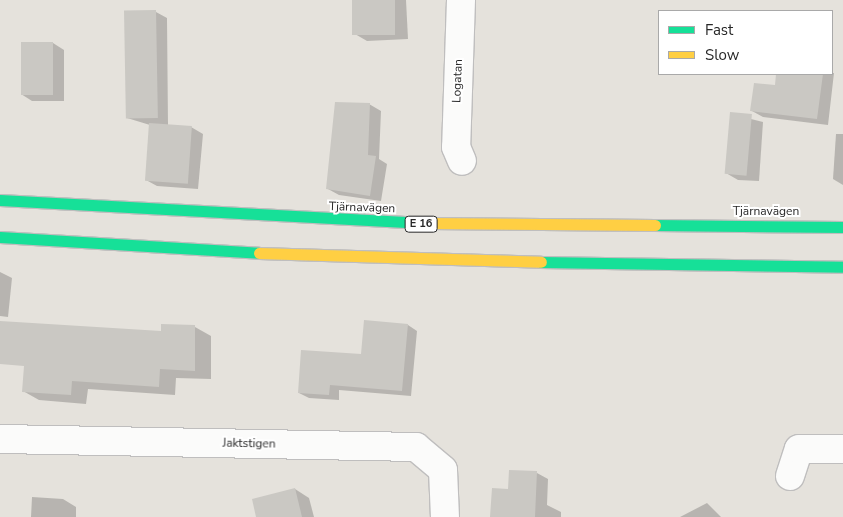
<!DOCTYPE html>
<html>
<head>
<meta charset="utf-8">
<style>
  body { margin:0 }
  #map { position:relative; width:843px; height:517px; overflow:hidden; background:#e5e2dc; font-family:"Nunito Sans",sans-serif }
  div>[style] { position:absolute }
  .shadow>* { inset:0; background:#0003 }
  .building>* { inset:0; background:#cac8c3; transform-origin:0 0 }
  .roads { filter:drop-shadow(1px 0 #bfbebe) drop-shadow(-1px 0 #bfbebe) drop-shadow(0 1px #bfbebe) drop-shadow(0 -1px #bfbebe) }
  .street>* { height:28px; margin:-14px; padding:0 14px; transform-origin:14px; border-radius:14px; background:#fbfbfa }
  .fast>* { height:11px; margin:-5.5px; padding:0 5.5px; transform-origin:5.5px; border-radius:5.5px; background:#16e098 }
  .slow>* { height:11px; margin:-5.5px; padding:0 5.5px; transform-origin:5.5px; border-radius:5.5px; background:#ffcf43 }
  span { translate:-50% -50%; white-space:nowrap; text-align:center; line-height:1.15; -webkit-text-stroke:4px #fff; paint-order:stroke }
  .shield-label span { padding:1px 4px; background:#fff; border:1px solid; border-radius:4px; -webkit-text-stroke-width:0 }
  .shield-label { font-size:11px; color:#272727; font-weight:700 }
  .street-label { font-size:12px; color:#272727 }
  .legend { position:absolute; left:658px; top:10px; width:175px; height:65px; box-sizing:border-box; background:#fff; border:1px solid #a9a9a9; margin:0; padding:6px 9px; list-style:none; font-size:15px; color:#272727 }
  .legend li { display:flex; align-items:center; gap:10px; height:25px }
  .legend b { width:25px; border:1px solid #a9a9a9 }
</style>
</head>
<body>
<div id="map">
  <div class="shadow">
    <div style="clip-path:polygon(354px 0,406px 0,408px 39px,367px 41px,355px 34px)"></div>
    <div style="clip-path:polygon(125px 12px,156px 12px,167px 18px,168px 125px,191px 127px,203px 134px,198px 189px,157px 186px,146px 180px,150px 125px,127px 118px)"></div>
    <div style="clip-path:polygon(22px 43px,53px 43px,64px 50px,64px 101px,32px 101px,21px 94px)"></div>
    <div style="clip-path:polygon(834px 73px,828px 125px,763px 117px,752px 111px,776px 87px,778px 74px)"></div>
    <div style="clip-path:polygon(369px 104px,381px 111px,379px 159px,387px 164px,381px 201px,339px 195px,328px 189px)"></div>
    <div style="clip-path:polygon(731px 114px,763px 122px,759px 181px,738px 180px,726px 173px)"></div>
    <div style="clip-path:polygon(836px 134px,843px 134px,843px 185px,833px 179px)"></div>
    <div style="clip-path:polygon(0 272px,12px 278px,8px 317px,0 316px)"></div>
    <div style="clip-path:polygon(408px 325px,417px 331px,411px 396px,339px 390px,339px 400px,309px 398px,299px 393px)"></div>
    <div style="clip-path:polygon(195px 327px,211px 336px,211px 379px,176px 378px,175px 395px,88px 389px,86px 404px,39px 400px,23px 391px,162px 333px)"></div>
    <div style="clip-path:polygon(537px 473px,548px 479px,547px 505px,561px 512px,561px 517px,492px 517px,509px 490px)"></div>
    <div style="clip-path:polygon(295px 489px,309px 498px,314px 517px,258px 517px)"></div>
    <div style="clip-path:polygon(32px 497px,63px 499px,76px 507px,76px 517px,81px 517px,31px 517px)"></div>
    <div style="clip-path:polygon(707px 503px,721px 517px,680px 517px)"></div>
  </div>
  <div class="building">
    <div style="left:352px;top:0;width:43px;height:35px"></div>
    <div style="left:156px;top:10px;width:108px;height:32px;rotate:89deg"></div>
    <div style="left:21px;top:42px;width:32px;height:53px"></div>
    <div style="clip-path:polygon(776px 74px,823px 74px,817px 119px,750px 111px,754px 83px,775px 85px)"></div>
    <div style="clip-path:polygon(335px 102px,370px 103px,368px 155px,376px 156px,370px 196px,326px 189px)"></div>
    <div style="left:730px;top:112px;width:22px;height:62px;rotate:5deg"></div>
    <div style="left:149px;top:123px;width:43px;height:58px;rotate:4deg"></div>
    <div style="clip-path:polygon(364px 320px,408px 324px,402px 391px,330px 385px,329px 395px,298px 393px,301px 350px,361px 354px)"></div>
    <div style="clip-path:polygon(0 321px,161px 331px,161px 324px,195px 325px,195px 371px,160px 369px,159px 387px,72px 381px,71px 395px,22px 392px,24px 366px,0 364px)"></div>
    <div style="clip-path:polygon(509px 470px,537px 471px,535px 517px,490px 517px,492px 488px,508px 489px)"></div>
    <div style="clip-path:polygon(295px 488px,302px 517px,256px 517px,252px 499px)"></div>
  </div>
  <div class="roads">
    <div class="street">
      <div style="left:461px;top:0;width:147px;rotate:91.9deg"></div>
      <div style="left:456px;top:147px;width:15px;rotate:67deg"></div>
      <div style="left:0;top:439px;width:416px;rotate:1.1deg"></div>
      <div style="left:416px;top:447px;width:35px;rotate:40deg"></div>
      <div style="left:443px;top:470px;width:47px;rotate:87.6deg"></div>
      <div style="left:790px;top:476px;width:28px;rotate:-72deg"></div>
      <div style="left:799px;top:449px;width:44px"></div>
    </div>
    <div class="fast">
      <div style="left:0;top:200px;width:429px;rotate:3.1deg"></div>
      <div style="left:655px;top:225px;width:188px;rotate:0.6deg"></div>
      <div style="left:0;top:237px;width:259px;rotate:3.5deg"></div>
      <div style="left:541px;top:262px;width:302px;rotate:0.9deg"></div>
    </div>
    <div class="slow">
      <div style="left:428px;top:223px;width:227px;rotate:0.5deg"></div>
      <div style="left:259px;top:253px;width:282px;rotate:1.8deg"></div>
    </div>
  </div>
  <div class="shield-label">
    <span style="left:421px;top:224px">E 16</span>
  </div>
  <div class="street-label">
    <span style="left:458px;top:81px;rotate:-88deg">Logatan</span>
    <span style="left:362px;top:208px;rotate:2deg">Tjärnavägen</span>
    <span style="left:766px;top:212px">Tjärnavägen</span>
    <span style="left:249px;top:444px;rotate:1deg">Jaktstigen</span>
  </div>
  <ul class="legend">
  <li><b style="height:6px;background:#16e098"></b>Fast</li>
  <li><b style="height:6px;background:#ffcf43"></b>Slow</li>
  </ul>
</div>
</body>
</html>
